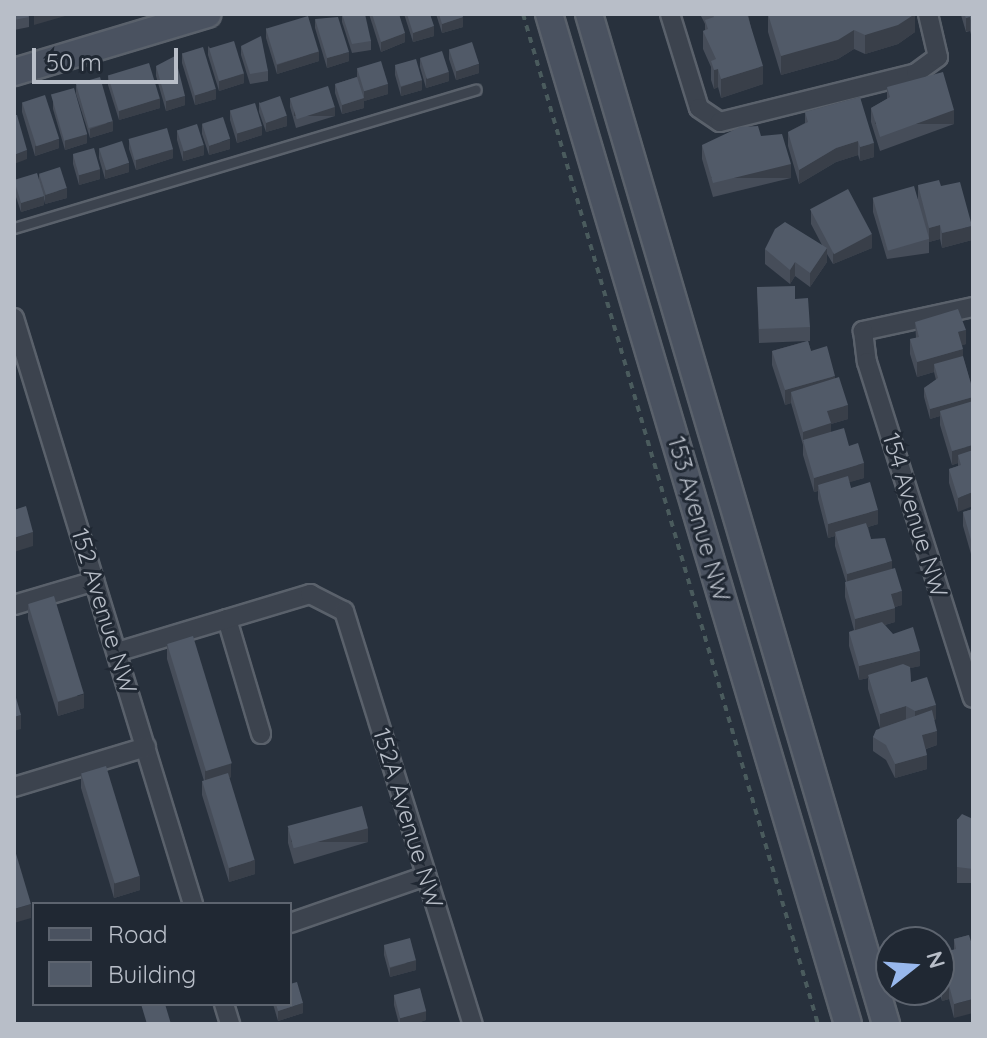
<!DOCTYPE html>
<html>
<head>
<meta charset="utf-8">
<style>
  body { margin:0 }
  #map { position:relative; width:987px; height:1038px; overflow:hidden; background:#28313d; font-family:Quicksand,sans-serif }
  div>[style] { position:absolute }
  .path>* { height:4px; margin-top:-2px; transform-origin:0; background:repeating-linear-gradient(90deg,#4a5b5d 0 6px,transparent 0 12px) }
  .roads { filter:drop-shadow(2px 0 #5a616b) drop-shadow(-2px 0 #5a616b) drop-shadow(0 2px #5a616b) drop-shadow(0 -2px #5a616b) }
  .lane>* { height:9px; margin:-4.5px; padding:0 4.5px; transform-origin:4.5px; border-radius:4.5px; background:#3c434e }
  .street>* { height:18px; margin:-9px; padding:0 9px; transform-origin:9px; border-radius:9px; background:#3c434e }
  .secondary>* { height:26px; margin:-13px; padding:0 13px; transform-origin:13px; border-radius:13px; background:#4a5260 }
  .wall>* { inset:0; background:#464d59; transform-origin:0 0 }
  .shaded-wall>* { inset:0; background:#393f49; transform-origin:0 0 }
  .building>* { inset:0; background:#515a68; transform-origin:0 0 }
  span { translate:-50% -50%; white-space:nowrap; text-align:center; line-height:1.15; -webkit-text-stroke:6px #202833; paint-order:stroke }
  .street-label { font-size:24px; color:#b8bec8 }
  .frame { position:absolute; inset:0; border:16px solid #b8bec8; pointer-events:none }
  .legend { position:absolute; left:32px; top:902px; width:260px; height:104px; box-sizing:border-box; background:#202833; border:2px solid #5d646f; margin:0; padding:10px 14px; list-style:none; font-size:24px; color:#b8bec8 }
  .legend li { display:flex; align-items:center; gap:16px; height:40px }
  .legend b { width:40px; border:2px solid #5d646f }
  .north { position:absolute; left:875px; top:926px; width:80px; height:80px; box-sizing:border-box; background:#202833; border:2px solid #5d646f; border-radius:50%; rotate:73deg; font-size:22px; font-weight:700; line-height:32px; text-align:center; color:#b8bec8 }
  .north::after { content:''; display:block; margin:auto; width:28px; height:36px; background:#98b8ed; clip-path:polygon(50% 0,100% 100%,50% 72%,0 100%) }
  .scale { position:absolute; left:32px; top:48px; width:146px; height:36px; box-sizing:border-box; border:4px solid #b8bec8; border-top:0; padding-left:10px; font-size:24px; line-height:28px; white-space:nowrap; color:#b8bec8; -webkit-text-stroke:6px #202833; paint-order:stroke }
</style>
</head>
<body>
<div id="map">
  <div class="path">
    <div style="left:523px;top:14px;width:1052px;rotate:73.72deg"></div>
  </div>
  <div class="roads">
    <div class="lane">
      <div style="left:14px;top:228px;width:482px;rotate:-16.7deg"></div>
    </div>
    <div class="street">
      <div style="left:670px;top:14px;width:98px;rotate:72.9deg"></div>
      <div style="left:699px;top:108px;width:25px;rotate:34deg"></div>
      <div style="left:720px;top:122px;width:202px;rotate:-14deg"></div>
      <div style="left:916px;top:73px;width:27px;rotate:-36deg"></div>
      <div style="left:938px;top:57px;width:44px;rotate:-103.1deg"></div>
      <div style="left:973px;top:307px;width:113px;rotate:167.7deg"></div>
      <div style="left:863px;top:331px;width:31px;rotate:83deg"></div>
      <div style="left:867px;top:362px;width:352px;rotate:72.5deg"></div>
      <div style="left:14px;top:318px;width:613px;rotate:73.01deg"></div>
      <div style="left:14px;top:605px;width:84px;rotate:-16.5deg"></div>
      <div style="left:227px;top:619px;width:120px;rotate:73.5deg"></div>
      <div style="left:117px;top:652px;width:202px;rotate:-16.7deg"></div>
      <div style="left:310px;top:594px;width:38px;rotate:27deg"></div>
      <div style="left:344px;top:611px;width:433px;rotate:72.7deg"></div>
      <div style="left:14px;top:787px;width:138px;rotate:-16.9deg"></div>
      <div style="left:290px;top:923px;width:144px;rotate:-19.1deg"></div>
      <div style="left:224px;top:1004px;width:21px;rotate:73deg"></div>
    </div>
    <div class="secondary">
      <div style="left:549px;top:14px;width:1053px;rotate:73.51deg"></div>
      <div style="left:589px;top:14px;width:1053px;rotate:73.61deg"></div>
      <div style="left:14px;top:72px;width:202px;rotate:-16.7deg"></div>
    </div>
  </div>
  <div class="wall">
    <div style="clip-path:polygon(14px 14px,29px 17px,29px 27px,14px 30px)"></div>
    <div style="clip-path:polygon(342px 14px,371px 41px,371px 50px,352px 53px,342px 22px)"></div>
    <div style="clip-path:polygon(369px 14px,399px 14px,405px 42px,381px 52px)"></div>
    <div style="clip-path:polygon(404px 14px,430px 14px,434px 36px,413px 42px)"></div>
    <div style="clip-path:polygon(436px 14px,462px 14px,463px 27px,442px 33px)"></div>
    <div style="clip-path:polygon(700px 14px,748px 14px,763px 84px,721px 98px,718px 87px,714px 89px,711px 80px,711px 67px,703px 49px,703px 31px,705px 30px,705px 24px)"></div>
    <div style="clip-path:polygon(768px 14px,915px 32px,898px 44px,865px 54px,854px 49px,838px 59px,781px 75px,768px 32px)"></div>
    <div style="clip-path:polygon(955px 14px,973px 14px,973px 41px,970px 31px,966px 32px,961px 15px,956px 16px)"></div>
    <div style="clip-path:polygon(315px 19px,349px 61px,327px 68px,315px 28px)"></div>
    <div style="clip-path:polygon(266px 28px,319px 61px,277px 74px,266px 38px)"></div>
    <div style="clip-path:polygon(208px 46px,244px 83px,219px 91px,208px 55px)"></div>
    <div style="clip-path:polygon(241px 46px,268px 71px,268px 81px,250px 84px,241px 55px)"></div>
    <div style="clip-path:polygon(449px 49px,479px 73px,456px 80px,449px 59px)"></div>
    <div style="clip-path:polygon(182px 53px,216px 99px,195px 105px,182px 63px)"></div>
    <div style="clip-path:polygon(420px 58px,449px 81px,426px 88px,420px 67px)"></div>
    <div style="clip-path:polygon(156px 66px,185px 105px,166px 111px,156px 76px)"></div>
    <div style="clip-path:polygon(395px 66px,422px 90px,401px 96px,395px 75px)"></div>
    <div style="clip-path:polygon(357px 68px,388px 94px,364px 101px,364px 99px,364px 108px,342px 114px,335px 93px,335px 84px,357px 77px)"></div>
    <div style="clip-path:polygon(108px 76px,160px 108px,119px 120px,108px 85px)"></div>
    <div style="clip-path:polygon(76px 85px,113px 131px,90px 138px,76px 94px)"></div>
    <div style="clip-path:polygon(887px 87px,954px 124px,880px 151px,871px 122px,871px 108px,887px 99px)"></div>
    <div style="clip-path:polygon(860px 97px,874px 157px,860px 161px,858px 155px,836px 162px,799px 184px,788px 146px,788px 132px,805px 123px,805px 112px)"></div>
    <div style="clip-path:polygon(290px 98px,335px 116px,296px 128px,290px 107px)"></div>
    <div style="clip-path:polygon(53px 99px,87px 143px,65px 150px,53px 109px)"></div>
    <div style="clip-path:polygon(22px 102px,59px 148px,35px 156px,22px 112px)"></div>
    <div style="clip-path:polygon(259px 102px,287px 126px,266px 132px,259px 112px)"></div>
    <div style="clip-path:polygon(230px 110px,262px 135px,237px 143px,230px 120px)"></div>
    <div style="clip-path:polygon(202px 124px,230px 149px,209px 155px,202px 134px)"></div>
    <div style="clip-path:polygon(177px 130px,204px 155px,183px 161px,177px 140px)"></div>
    <div style="clip-path:polygon(761px 136px,791px 178px,713px 197px,702px 159px,702px 145px)"></div>
    <div style="clip-path:polygon(129px 139px,173px 158px,136px 170px,129px 149px)"></div>
    <div style="clip-path:polygon(99px 148px,129px 172px,105px 179px,99px 158px)"></div>
    <div style="clip-path:polygon(73px 154px,100px 179px,79px 185px,73px 164px)"></div>
    <div style="clip-path:polygon(39px 174px,67px 198px,45px 204px,44px 199px,44px 205px,21px 212px,14px 191px,14px 180px,39px 180px)"></div>
    <div style="clip-path:polygon(918px 185px,941px 186px,972px 240px,942px 248px,940px 239px,929px 242px,929px 253px,887px 259px,873px 212px,873px 198px,918px 199px)"></div>
    <div style="clip-path:polygon(811px 210px,872px 248px,833px 264px,827px 254px,827px 262px,810px 287px,795px 276px,790px 284px,765px 264px,765px 249px,822px 245px,811px 224px)"></div>
    <div style="clip-path:polygon(757px 287px,795px 299px,810px 327px,810px 341px,808px 341px,811px 351px,835px 379px,848px 419px,831px 424px,831px 432px,849px 446px,864px 478px,849px 482px,851px 488px,878px 524px,868px 527px,871px 539px,892px 569px,902px 605px,895px 607px,895px 622px,885px 625px,920px 666px,910px 668px,911px 682px,936px 719px,934px 720px,937px 745px,926px 749px,927px 769px,895px 778px,886px 760px,873px 751px,873px 737px,880px 728px,868px 689px,868px 678px,859px 680px,849px 646px,849px 632px,854px 630px,845px 597px,845px 582px,846px 582px,835px 546px,835px 536px,828px 538px,818px 499px,818px 491px,814px 492px,803px 455px,803px 445px,791px 403px,785px 405px,772px 365px,772px 351px,807px 341px,759px 343px)"></div>
    <div style="clip-path:polygon(915px 322px,966px 344px,962px 345px,963px 357px,973px 391px,958px 512px,949px 483px,949px 469px,958px 466px,958px 463px,952px 465px,940px 425px,940px 416px,930px 419px,924px 397px,924px 388px,936px 380px,934px 372px,917px 377px,910px 354px,910px 339px,916px 338px)"></div>
    <div style="clip-path:polygon(973px 509px,973px 554px,971px 554px,963px 526px,963px 512px)"></div>
    <div style="clip-path:polygon(28px 604px,84px 708px,58px 716px,28px 619px)"></div>
    <div style="clip-path:polygon(167px 644px,231px 777px,229px 778px,255px 874px,229px 882px,202px 795px,202px 781px,204px 781px,167px 659px)"></div>
    <div style="clip-path:polygon(81px 774px,140px 890px,114px 898px,81px 788px)"></div>
    <div style="left:973px;top:819px;width:64px;height:16px;rotate:90deg"></div>
    <div style="clip-path:polygon(288px 829px,368px 842px,294px 864px,288px 843px)"></div>
    <div style="clip-path:polygon(969px 935px,954px 1018px,949px 999px,942px 1001px,939px 990px,939px 942px,948px 951px,954px 950px,954px 939px)"></div>
    <div style="clip-path:polygon(384px 945px,416px 970px,390px 977px,384px 955px)"></div>
    <div style="clip-path:polygon(394px 995px,426px 1020px,414px 1024px,399px 1024px,394px 1005px)"></div>
    <div style="clip-path:polygon(273px 1004px,290px 1004px,303px 1013px,278px 1021px)"></div>
  </div>
  <div class="shaded-wall">
    <div style="clip-path:polygon(40px 14px,72px 14px,34px 25px,34px 16px)"></div>
    <div style="clip-path:polygon(915px 14px,915px 32px,898px 44px,865px 54px,865px 35px)"></div>
    <div style="clip-path:polygon(463px 17px,463px 27px,442px 33px,442px 24px)"></div>
    <div style="left:970px;top:17px;width:14px;height:4px;rotate:90deg"></div>
    <div style="clip-path:polygon(434px 26px,434px 36px,413px 42px,413px 33px)"></div>
    <div style="clip-path:polygon(854px 30px,854px 49px,838px 59px,781px 75px,781px 56px)"></div>
    <div style="clip-path:polygon(405px 33px,405px 42px,381px 52px,381px 42px)"></div>
    <div style="clip-path:polygon(319px 51px,319px 61px,277px 74px,277px 65px)"></div>
    <div style="clip-path:polygon(349px 52px,349px 61px,327px 68px,327px 58px)"></div>
    <div style="clip-path:polygon(479px 64px,479px 73px,456px 80px,456px 71px)"></div>
    <div style="clip-path:polygon(763px 66px,763px 84px,721px 98px,721px 79px)"></div>
    <div style="clip-path:polygon(718px 69px,718px 87px,714px 89px,714px 70px)"></div>
    <div style="clip-path:polygon(449px 72px,449px 81px,426px 88px,426px 78px)"></div>
    <div style="clip-path:polygon(244px 73px,244px 83px,219px 91px,219px 81px)"></div>
    <div style="clip-path:polygon(422px 80px,422px 90px,401px 96px,401px 87px)"></div>
    <div style="clip-path:polygon(388px 84px,388px 94px,364px 101px,364px 91px)"></div>
    <div style="clip-path:polygon(216px 89px,216px 99px,195px 105px,195px 95px)"></div>
    <div style="clip-path:polygon(185px 96px,185px 105px,166px 111px,166px 101px)"></div>
    <div style="clip-path:polygon(160px 98px,160px 108px,119px 120px,119px 111px)"></div>
    <div style="clip-path:polygon(364px 98px,364px 108px,342px 114px,342px 105px)"></div>
    <div style="left:335px;top:107px;width:9px;height:41px;rotate:90deg"></div>
    <div style="left:954px;top:110px;width:14px;height:79px;rotate:90deg"></div>
    <div style="clip-path:polygon(287px 116px,287px 126px,266px 132px,266px 122px)"></div>
    <div style="clip-path:polygon(113px 121px,113px 131px,90px 138px,90px 129px)"></div>
    <div style="clip-path:polygon(262px 126px,262px 135px,237px 143px,237px 133px)"></div>
    <div style="clip-path:polygon(87px 134px,87px 143px,65px 150px,65px 140px)"></div>
    <div style="clip-path:polygon(59px 139px,59px 148px,35px 156px,35px 146px)"></div>
    <div style="clip-path:polygon(230px 139px,230px 149px,209px 155px,209px 146px)"></div>
    <div style="clip-path:polygon(858px 141px,858px 155px,836px 162px,799px 184px,799px 170px,836px 148px)"></div>
    <div style="clip-path:polygon(874px 143px,874px 157px,860px 161px,860px 147px)"></div>
    <div style="clip-path:polygon(204px 145px,204px 155px,183px 161px,183px 151px)"></div>
    <div style="clip-path:polygon(173px 149px,173px 158px,136px 170px,136px 160px)"></div>
    <div style="clip-path:polygon(27px 150px,27px 159px,14px 164px,14px 155px)"></div>
    <div style="clip-path:polygon(129px 163px,129px 172px,105px 179px,105px 170px)"></div>
    <div style="left:791px;top:164px;width:14px;height:80px;rotate:90deg"></div>
    <div style="clip-path:polygon(100px 169px,100px 179px,79px 185px,79px 175px)"></div>
    <div style="clip-path:polygon(67px 188px,67px 198px,45px 204px,45px 195px)"></div>
    <div style="clip-path:polygon(44px 196px,44px 205px,21px 212px,21px 203px)"></div>
    <div style="clip-path:polygon(940px 225px,940px 239px,929px 242px,929px 228px)"></div>
    <div style="clip-path:polygon(972px 226px,972px 240px,942px 248px,942px 233px)"></div>
    <div style="clip-path:polygon(872px 234px,872px 248px,833px 264px,833px 250px)"></div>
    <div style="clip-path:polygon(827px 248px,827px 262px,810px 287px,810px 273px)"></div>
    <div style="clip-path:polygon(795px 262px,795px 276px,790px 284px,790px 270px)"></div>
    <div style="clip-path:polygon(966px 330px,966px 344px,958px 347px,958px 332px)"></div>
    <div style="clip-path:polygon(963px 349px,963px 363px,934px 364px,934px 372px,917px 377px,917px 362px)"></div>
    <div style="clip-path:polygon(835px 376px,835px 390px,791px 392px,791px 403px,785px 405px,785px 390px)"></div>
    <div style="clip-path:polygon(973px 397px,973px 406px,940px 411px,940px 416px,930px 419px,930px 409px)"></div>
    <div style="clip-path:polygon(848px 405px,848px 419px,831px 424px,831px 437px,803px 442px,803px 432px,827px 411px)"></div>
    <div style="clip-path:polygon(973px 445px,973px 459px,958px 455px,958px 463px,952px 465px,952px 451px)"></div>
    <div style="clip-path:polygon(864px 463px,864px 478px,820px 491px,818px 485px,818px 491px,814px 492px,814px 478px)"></div>
    <div style="clip-path:polygon(973px 492px,973px 506px,958px 512px,958px 498px)"></div>
    <div style="clip-path:polygon(878px 510px,878px 524px,836px 536px,835px 532px,835px 536px,828px 538px,828px 524px)"></div>
    <div style="clip-path:polygon(33px 532px,33px 546px,14px 552px,14px 538px)"></div>
    <div style="left:971px;top:540px;width:2px;height:14px"></div>
    <div style="clip-path:polygon(892px 561px,892px 575px,847px 588px,847px 574px)"></div>
    <div style="clip-path:polygon(902px 591px,902px 605px,891px 608px,891px 594px)"></div>
    <div style="clip-path:polygon(895px 608px,895px 622px,855px 633px,855px 619px)"></div>
    <div style="clip-path:polygon(920px 651px,920px 666px,859px 680px,859px 666px)"></div>
    <div style="clip-path:polygon(84px 694px,84px 708px,58px 716px,58px 702px)"></div>
    <div style="clip-path:polygon(936px 705px,936px 719px,915px 725px,915px 711px)"></div>
    <div style="clip-path:polygon(906px 706px,906px 720px,880px 728px,880px 714px)"></div>
    <div style="clip-path:polygon(21px 715px,21px 729px,14px 731px,14px 717px)"></div>
    <div style="clip-path:polygon(937px 731px,937px 745px,922px 750px,922px 735px)"></div>
    <div style="clip-path:polygon(927px 755px,927px 769px,895px 778px,895px 764px)"></div>
    <div style="clip-path:polygon(231px 763px,231px 777px,205px 785px,205px 771px)"></div>
    <div style="left:368px;top:828px;width:14px;height:77px;rotate:90deg"></div>
    <div style="clip-path:polygon(255px 860px,255px 874px,229px 882px,229px 868px)"></div>
    <div style="clip-path:polygon(140px 876px,140px 890px,114px 898px,114px 883px)"></div>
    <div style="clip-path:polygon(31px 904px,31px 918px,14px 923px,14px 909px)"></div>
    <div style="clip-path:polygon(416px 960px,416px 970px,390px 977px,390px 968px)"></div>
    <div style="clip-path:polygon(949px 985px,949px 999px,942px 1001px,942px 987px)"></div>
    <div style="clip-path:polygon(973px 999px,973px 1013px,954px 1018px,954px 1004px)"></div>
    <div style="clip-path:polygon(303px 1003px,303px 1013px,278px 1021px,278px 1011px)"></div>
    <div style="clip-path:polygon(426px 1011px,426px 1020px,414px 1024px,400px 1024px,400px 1018px)"></div>
  </div>
  <div class="building">
    <div style="clip-path:polygon(14px 14px,28px 14px,29px 17px,14px 20px)"></div>
    <div style="clip-path:polygon(342px 14px,365px 14px,371px 41px,352px 44px)"></div>
    <div style="clip-path:polygon(372px 14px,399px 14px,405px 33px,381px 42px)"></div>
    <div style="clip-path:polygon(407px 14px,430px 14px,434px 26px,413px 33px)"></div>
    <div style="clip-path:polygon(439px 14px,462px 14px,463px 17px,442px 24px)"></div>
    <div style="clip-path:polygon(712px 14px,747px 14px,763px 66px,721px 79px,718px 69px,714px 70px,711px 61px,716px 59px,703px 31px,708px 29px,705px 20px,714px 17px)"></div>
    <div style="clip-path:polygon(768px 14px,915px 14px,898px 25px,865px 35px,854px 30px,838px 40px,781px 56px)"></div>
    <div style="clip-path:polygon(964px 14px,973px 14px,973px 27px,970px 17px,966px 18px)"></div>
    <div style="left:308px;top:16px;width:37px;height:44px;rotate:73deg"></div>
    <div style="clip-path:polygon(338px 17px,349px 52px,327px 58px,315px 19px)"></div>
    <div style="clip-path:polygon(261px 36px,268px 71px,250px 74px,241px 46px)"></div>
    <div style="left:234px;top:41px;width:34px;height:26px;rotate:73deg"></div>
    <div style="left:472px;top:42px;width:23px;height:24px;rotate:72deg"></div>
    <div style="left:203px;top:47px;width:44px;height:22px;rotate:73deg"></div>
    <div style="left:442px;top:51px;width:22px;height:23px;rotate:72deg"></div>
    <div style="clip-path:polygon(175px 56px,185px 96px,166px 101px,156px 66px)"></div>
    <div style="left:416px;top:59px;width:22px;height:22px;rotate:74deg"></div>
    <div style="left:381px;top:61px;width:24px;height:25px;rotate:73deg"></div>
    <div style="left:149px;top:63px;width:37px;height:43px;rotate:73deg"></div>
    <div style="clip-path:polygon(943px 72px,954px 110px,880px 137px,871px 108px,890px 97px,887px 87px)"></div>
    <div style="left:100px;top:77px;width:46px;height:25px;rotate:74deg"></div>
    <div style="left:357px;top:77px;width:22px;height:23px;rotate:72deg"></div>
    <div style="left:328px;top:86px;width:22px;height:40px;rotate:72deg"></div>
    <div style="left:74px;top:88px;width:48px;height:24px;rotate:74deg"></div>
    <div style="left:45px;top:95px;width:46px;height:24px;rotate:72deg"></div>
    <div style="left:280px;top:96px;width:21px;height:22px;rotate:71deg"></div>
    <div style="clip-path:polygon(860px 97px,874px 143px,860px 147px,858px 141px,836px 148px,799px 170px,788px 132px,808px 122px,805px 112px)"></div>
    <div style="left:255px;top:103px;width:24px;height:26px;rotate:73deg"></div>
    <div style="clip-path:polygon(14px 115px,17px 115px,27px 150px,14px 155px)"></div>
    <div style="left:223px;top:117px;width:23px;height:22px;rotate:72deg"></div>
    <div style="left:197px;top:124px;width:22px;height:21px;rotate:72deg"></div>
    <div style="clip-path:polygon(758px 126px,761px 136px,782px 134px,791px 164px,713px 183px,702px 145px,740px 127px)"></div>
    <div style="left:167px;top:128px;width:22px;height:40px;rotate:74deg"></div>
    <div style="left:122px;top:141px;width:23px;height:24px;rotate:72deg"></div>
    <div style="left:94px;top:148px;width:22px;height:22px;rotate:74deg"></div>
    <div style="left:60px;top:167px;width:22px;height:22px;rotate:72deg"></div>
    <div style="left:37px;top:173px;width:24px;height:24px;rotate:73deg"></div>
    <div style="clip-path:polygon(939px 180px,941px 186px,960px 182px,972px 226px,942px 233px,940px 225px,929px 228px,918px 185px)"></div>
    <div style="left:914px;top:186px;width:55px;height:43px;rotate:74deg"></div>
    <div style="left:848px;top:189px;width:51px;height:43px;rotate:62deg"></div>
    <div style="clip-path:polygon(785px 222px,827px 248px,810px 273px,795px 262px,790px 270px,765px 249px,775px 229px)"></div>
    <div style="clip-path:polygon(795px 286px,795px 299px,808px 298px,810px 327px,759px 329px,757px 287px)"></div>
    <div style="clip-path:polygon(958px 309px,966px 330px,958px 332px,963px 349px,917px 362px,910px 339px,919px 337px,915px 322px)"></div>
    <div style="clip-path:polygon(808px 341px,811px 351px,827px 346px,835px 376px,785px 390px,772px 351px)"></div>
    <div style="clip-path:polygon(963px 356px,973px 391px,973px 397px,930px 409px,924px 388px,938px 378px,934px 364px)"></div>
    <div style="clip-path:polygon(839px 377px,848px 405px,827px 411px,831px 423px,803px 432px,791px 392px)"></div>
    <div style="clip-path:polygon(973px 401px,973px 445px,952px 451px,940px 411px)"></div>
    <div style="clip-path:polygon(844px 428px,849px 446px,858px 443px,864px 463px,814px 478px,803px 440px)"></div>
    <div style="clip-path:polygon(973px 450px,973px 492px,958px 498px,949px 469px,961px 465px,958px 455px)"></div>
    <div style="clip-path:polygon(848px 476px,851px 488px,870px 482px,878px 510px,828px 524px,818px 485px)"></div>
    <div style="clip-path:polygon(26px 506px,33px 532px,14px 538px,14px 510px)"></div>
    <div style="clip-path:polygon(973px 509px,973px 540px,971px 540px,963px 512px)"></div>
    <div style="clip-path:polygon(866px 523px,871px 539px,885px 538px,892px 561px,847px 574px,835px 532px)"></div>
    <div style="clip-path:polygon(895px 568px,902px 591px,891px 594px,895px 608px,855px 619px,845px 582px)"></div>
    <div style="left:54px;top:596px;width:102px;height:27px;rotate:73deg"></div>
    <div style="clip-path:polygon(882px 622px,893px 634px,913px 627px,920px 651px,859px 666px,849px 632px)"></div>
    <div style="left:193px;top:636px;width:133px;height:27px;rotate:73deg"></div>
    <div style="clip-path:polygon(903px 664px,910px 667px,911px 682px,927px 677px,936px 705px,915px 711px,906px 706px,880px 714px,868px 675px)"></div>
    <div style="clip-path:polygon(14px 691px,21px 715px,14px 717px)"></div>
    <div style="clip-path:polygon(932px 710px,937px 731px,922px 735px,927px 755px,895px 764px,886px 745px,873px 737px,876px 730px)"></div>
    <div style="left:106px;top:766px;width:115px;height:26px;rotate:73deg"></div>
    <div style="left:228px;top:773px;width:91px;height:27px;rotate:73deg"></div>
    <div style="left:362px;top:806px;width:23px;height:77px;rotate:75deg"></div>
    <div style="clip-path:polygon(962px 814px,973px 819px,973px 869px,957px 867px,957px 820px)"></div>
    <div style="clip-path:polygon(14px 847px,31px 904px,14px 909px)"></div>
    <div style="clip-path:polygon(969px 935px,973px 948px,973px 999px,954px 1004px,949px 985px,942px 987px,939px 976px,939px 942px,945px 940px,948px 951px,956px 949px,954px 939px)"></div>
    <div style="left:410px;top:938px;width:23px;height:27px;rotate:75deg"></div>
    <div style="clip-path:polygon(297px 982px,303px 1003px,278px 1011px,276px 1004px,290px 1004px,290px 984px)"></div>
    <div style="left:420px;top:988px;width:24px;height:27px;rotate:75deg"></div>
    <div style="clip-path:polygon(141px 1004px,165px 1004px,171px 1024px,147px 1024px)"></div>
  </div>
  <div class="street-label">
    <span style="left:915px;top:515px;rotate:73deg">154 Avenue NW</span>
    <span style="left:699px;top:519px;rotate:74deg">153 Avenue NW</span>
    <span style="left:104px;top:611px;rotate:73deg">152 Avenue NW</span>
    <span style="left:408px;top:818px;rotate:73deg">152A Avenue NW</span>
  </div>
  <div class="frame"></div>
  <ul class="legend">
  <li><b style="height:10px;background:#4a5260"></b>Road</li>
  <li><b style="height:22px;background:#515a68"></b>Building</li>
  </ul>
  <div class="north">N</div>
  <div class="scale">50 m</div>
</div>
</body>
</html>
